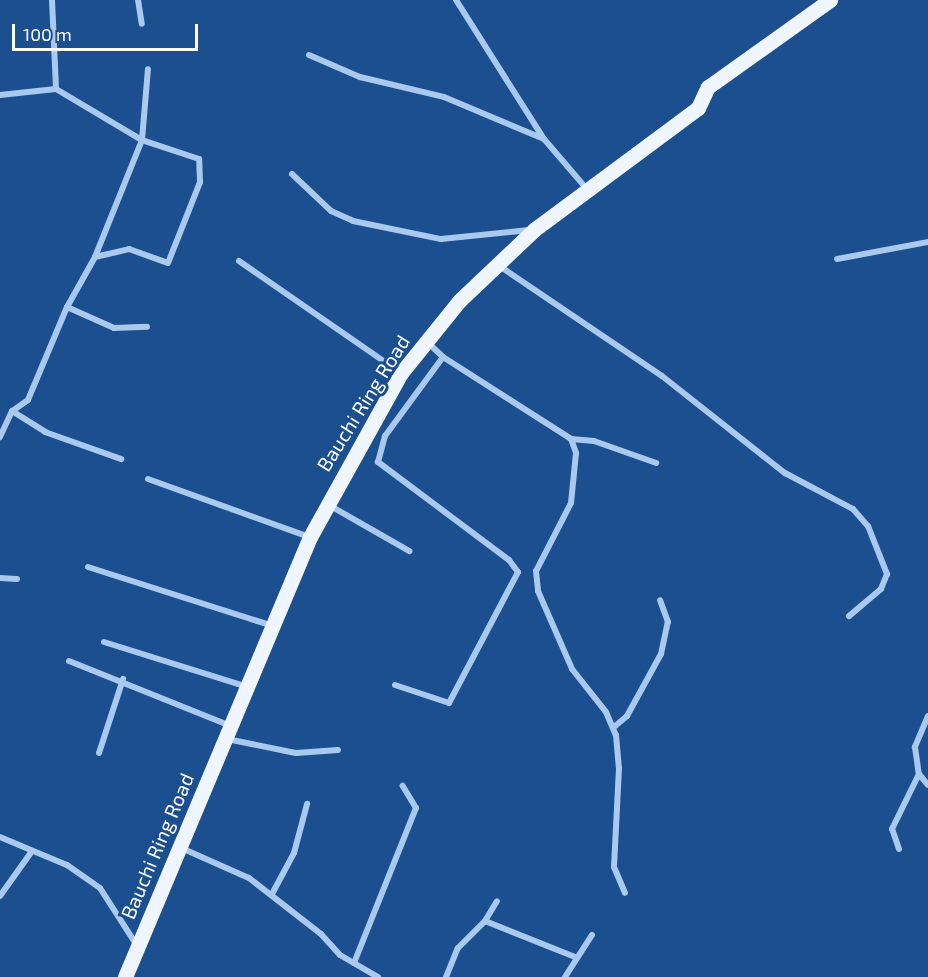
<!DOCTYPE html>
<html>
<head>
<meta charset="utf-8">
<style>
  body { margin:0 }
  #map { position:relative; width:928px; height:977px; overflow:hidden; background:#1b4f8f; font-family:"Exo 2",sans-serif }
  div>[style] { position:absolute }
  .street>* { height:6px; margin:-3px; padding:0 3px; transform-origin:3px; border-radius:3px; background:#a9c9ee }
  .primary>* { height:15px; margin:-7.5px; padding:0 7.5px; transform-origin:7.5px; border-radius:7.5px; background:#f0f6ff }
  span { translate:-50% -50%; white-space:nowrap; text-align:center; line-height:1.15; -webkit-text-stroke:6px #1b4f8f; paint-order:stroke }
  .street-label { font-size:20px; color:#fff }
  .scale { position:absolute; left:12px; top:24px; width:186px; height:27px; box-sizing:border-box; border:3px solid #fff; border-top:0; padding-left:8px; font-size:18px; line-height:21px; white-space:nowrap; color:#fff; -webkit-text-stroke:4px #1b4f8f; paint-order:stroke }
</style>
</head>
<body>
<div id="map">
  <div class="street">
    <div style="left:52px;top:0;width:89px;rotate:87.4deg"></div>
    <div style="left:138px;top:0;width:24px;rotate:81deg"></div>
    <div style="left:456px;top:0;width:165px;rotate:57.7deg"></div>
    <div style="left:544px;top:139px;width:65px;rotate:49.4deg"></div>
    <div style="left:309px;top:55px;width:56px;rotate:23.3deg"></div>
    <div style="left:360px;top:77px;width:86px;rotate:13.4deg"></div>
    <div style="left:444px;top:97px;width:108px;rotate:22.8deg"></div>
    <div style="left:0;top:95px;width:56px;rotate:-6.1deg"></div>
    <div style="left:56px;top:89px;width:100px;rotate:30.7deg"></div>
    <div style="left:142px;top:140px;width:126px;rotate:111.9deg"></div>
    <div style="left:95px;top:257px;width:57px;rotate:119.2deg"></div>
    <div style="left:67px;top:307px;width:101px;rotate:112.8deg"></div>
    <div style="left:28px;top:400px;width:19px;rotate:145deg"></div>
    <div style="left:12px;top:411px;width:29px;rotate:115deg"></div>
    <div style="left:292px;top:174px;width:54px;rotate:43.5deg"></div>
    <div style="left:331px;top:211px;width:24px;rotate:24deg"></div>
    <div style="left:353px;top:221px;width:90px;rotate:11.6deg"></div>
    <div style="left:441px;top:239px;width:88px;rotate:-5.8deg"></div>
    <div style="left:95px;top:257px;width:35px;rotate:-13deg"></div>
    <div style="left:129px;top:249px;width:41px;rotate:19.7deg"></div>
    <div style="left:168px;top:263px;width:87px;rotate:-68.4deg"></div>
    <div style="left:200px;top:182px;width:23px;rotate:-92deg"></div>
    <div style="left:199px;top:159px;width:60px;rotate:-161.6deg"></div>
    <div style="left:142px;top:140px;width:71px;rotate:-85.2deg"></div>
    <div style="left:837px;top:259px;width:93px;rotate:-10.6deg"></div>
    <div style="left:239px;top:261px;width:197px;rotate:34.7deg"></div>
    <div style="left:498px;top:265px;width:198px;rotate:34.1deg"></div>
    <div style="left:662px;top:376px;width:157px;rotate:38.3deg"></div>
    <div style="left:785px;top:473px;width:77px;rotate:27.9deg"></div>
    <div style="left:853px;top:509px;width:23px;rotate:49deg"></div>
    <div style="left:868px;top:526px;width:52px;rotate:68.4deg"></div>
    <div style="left:887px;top:574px;width:16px;rotate:112deg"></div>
    <div style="left:881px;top:589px;width:42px;rotate:139.8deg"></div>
    <div style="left:67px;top:307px;width:51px;rotate:24.1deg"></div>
    <div style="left:114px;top:328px;width:33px;rotate:-2deg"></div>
    <div style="left:426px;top:341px;width:23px;rotate:43deg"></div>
    <div style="left:443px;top:357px;width:152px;rotate:32.6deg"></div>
    <div style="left:571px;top:439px;width:15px;rotate:70deg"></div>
    <div style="left:576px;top:453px;width:50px;rotate:95.7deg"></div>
    <div style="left:571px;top:503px;width:76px;rotate:117.2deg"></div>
    <div style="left:536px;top:571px;width:20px;rotate:84deg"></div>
    <div style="left:538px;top:591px;width:85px;rotate:66.4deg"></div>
    <div style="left:572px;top:669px;width:55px;rotate:51.7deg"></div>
    <div style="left:606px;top:712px;width:25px;rotate:67deg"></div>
    <div style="left:616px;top:735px;width:33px;rotate:85deg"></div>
    <div style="left:619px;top:768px;width:99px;rotate:92.9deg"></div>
    <div style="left:614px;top:867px;width:28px;rotate:67deg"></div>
    <div style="left:12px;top:411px;width:39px;rotate:32deg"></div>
    <div style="left:45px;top:432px;width:81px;rotate:19.6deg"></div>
    <div style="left:571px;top:439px;width:23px;rotate:5deg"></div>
    <div style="left:594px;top:441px;width:66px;rotate:19.5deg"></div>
    <div style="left:148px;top:479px;width:171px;rotate:19.8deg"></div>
    <div style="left:327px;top:504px;width:95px;rotate:29.8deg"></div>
    <div style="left:88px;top:567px;width:194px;rotate:17.7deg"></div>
    <div style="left:0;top:578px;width:17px;rotate:3deg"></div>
    <div style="left:104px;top:642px;width:151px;rotate:17.4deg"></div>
    <div style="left:69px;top:661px;width:175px;rotate:21.9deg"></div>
    <div style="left:395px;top:685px;width:57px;rotate:18.4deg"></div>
    <div style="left:449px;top:703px;width:148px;rotate:-62.2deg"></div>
    <div style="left:518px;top:572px;width:15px;rotate:-127deg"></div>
    <div style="left:509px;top:560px;width:164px;rotate:-143.2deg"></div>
    <div style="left:378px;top:462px;width:27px;rotate:-75deg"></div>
    <div style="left:385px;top:436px;width:98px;rotate:-53.7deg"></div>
    <div style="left:928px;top:716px;width:34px;rotate:113deg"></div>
    <div style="left:915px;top:747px;width:27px;rotate:82deg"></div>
    <div style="left:919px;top:774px;width:14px;rotate:51deg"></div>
    <div style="left:614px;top:727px;width:17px;rotate:-40deg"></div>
    <div style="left:627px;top:716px;width:71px;rotate:-61.3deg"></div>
    <div style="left:661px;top:654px;width:33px;rotate:-78deg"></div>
    <div style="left:668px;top:622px;width:23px;rotate:-110deg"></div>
    <div style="left:227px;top:739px;width:70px;rotate:11.5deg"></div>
    <div style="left:296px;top:753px;width:42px;rotate:-4.1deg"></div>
    <div style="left:99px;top:753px;width:78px;rotate:-72deg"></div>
    <div style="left:0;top:837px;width:73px;rotate:22.7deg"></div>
    <div style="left:67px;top:865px;width:40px;rotate:34.9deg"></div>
    <div style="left:100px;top:888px;width:67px;rotate:57.3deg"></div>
    <div style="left:179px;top:847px;width:77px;rotate:23.9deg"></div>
    <div style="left:249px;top:878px;width:91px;rotate:37.9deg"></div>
    <div style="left:321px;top:934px;width:28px;rotate:48deg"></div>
    <div style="left:340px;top:955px;width:44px;rotate:30.1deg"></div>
    <div style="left:899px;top:849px;width:21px;rotate:-109deg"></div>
    <div style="left:892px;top:829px;width:61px;rotate:-63.9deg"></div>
    <div style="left:272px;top:894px;width:47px;rotate:-61.8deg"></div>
    <div style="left:294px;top:853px;width:51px;rotate:-75.1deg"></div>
    <div style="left:0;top:896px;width:55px;rotate:-54.6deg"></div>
    <div style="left:485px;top:921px;width:97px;rotate:21.8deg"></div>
    <div style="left:354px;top:963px;width:167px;rotate:-68.2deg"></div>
    <div style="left:416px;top:808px;width:26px;rotate:-121deg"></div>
    <div style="left:446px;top:977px;width:31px;rotate:-68deg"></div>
    <div style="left:458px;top:948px;width:38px;rotate:-45deg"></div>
    <div style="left:485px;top:921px;width:23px;rotate:-59deg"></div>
    <div style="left:565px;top:977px;width:50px;rotate:-57.3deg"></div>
  </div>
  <div class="primary">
    <div style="left:125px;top:977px;width:477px;rotate:-67.2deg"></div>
    <div style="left:310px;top:537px;width:188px;rotate:-61deg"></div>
    <div style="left:401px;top:373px;width:92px;rotate:-51.1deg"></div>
    <div style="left:459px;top:301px;width:105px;rotate:-43.5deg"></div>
    <div style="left:535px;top:229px;width:203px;rotate:-36.6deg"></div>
    <div style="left:698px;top:108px;width:23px;rotate:-65deg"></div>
    <div style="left:708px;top:87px;width:150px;rotate:-35.5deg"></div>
  </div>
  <div class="street-label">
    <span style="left:363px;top:403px;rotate:-58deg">Bauchi Ring Road</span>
    <span style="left:157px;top:846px;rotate:-67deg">Bauchi Ring Road</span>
  </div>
  <div class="scale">100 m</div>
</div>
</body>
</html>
